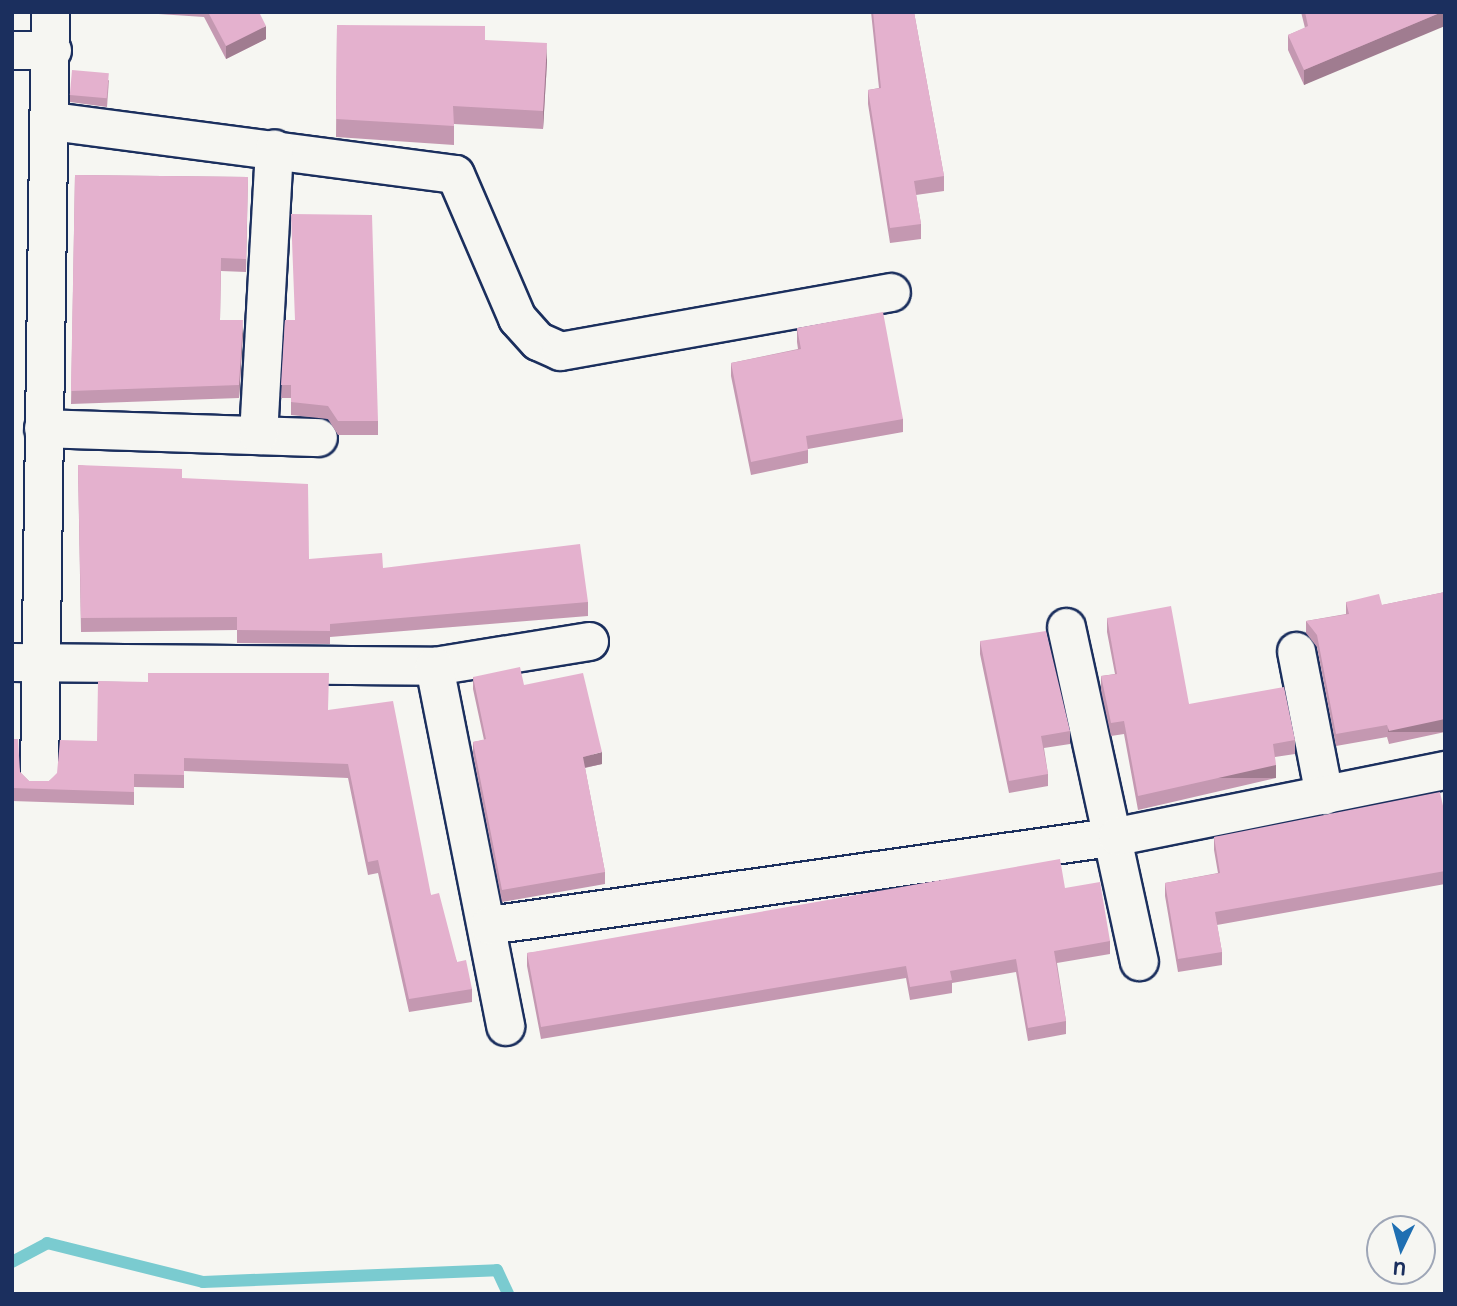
<!DOCTYPE html>
<html>
<head>
<meta charset="utf-8">
<style>
  body { margin:0 }
  #map { position:relative; width:1457px; height:1306px; overflow:hidden; background:#f6f6f2; font-family:Mali,sans-serif }
  div>[style] { position:absolute }
  .stream>* { height:12px; margin:-6px; padding:0 6px; transform-origin:6px; border-radius:6px; background:#7acbd0 }
  .roads { filter:drop-shadow(2px 0 #1b2f5e) drop-shadow(-2px 0 #1b2f5e) drop-shadow(0 2px #1b2f5e) drop-shadow(0 -2px #1b2f5e) }
  .street>* { height:37px; margin:-18.5px; padding:0 18.5px; transform-origin:18.5px; border-radius:18.5px; background:#f6f6f2 }
  .wall>* { inset:0; background:#c498b1 }
  .shaded-wall>* { inset:0; background:#a07c90; transform-origin:0 0 }
  .building>* { inset:0; background:#e4b1ce; transform-origin:0 0 }
  span { translate:-50% -50%; white-space:nowrap; text-align:center; line-height:1.15; -webkit-text-stroke:5px #f6f6f2; paint-order:stroke }
  .frame { position:absolute; inset:0; border:14px solid #1b2f5e; pointer-events:none }
  .north { position:absolute; left:1366px; top:1215px; width:70px; height:70px; box-sizing:border-box; background:#f6f6f2; border:2px solid #9ea6b7; border-radius:50%; rotate:185deg; font-size:19px; font-weight:700; line-height:28px; text-align:center; color:#1b2f5e }
  .north::after { content:''; display:block; margin:auto; width:24px; height:32px; background:#1f6fb2; clip-path:polygon(50% 0,100% 100%,50% 72%,0 100%) }
</style>
</head>
<body>
<div id="map">
  <div class="stream">
    <div style="left:12px;top:1262px;width:40px;rotate:-28deg"></div>
    <div style="left:47px;top:1243px;width:161px;rotate:14deg"></div>
    <div style="left:203px;top:1282px;width:294px;rotate:-2.3deg"></div>
    <div style="left:497px;top:1270px;width:26px;rotate:65deg"></div>
  </div>
  <div class="roads">
    <div class="street">
      <div style="left:12px;top:50px;width:40px"></div>
      <div style="left:52px;top:121px;width:406px;rotate:7.5deg"></div>
      <div style="left:455px;top:174px;width:157px;rotate:66.7deg"></div>
      <div style="left:517px;top:318px;width:31px;rotate:48deg"></div>
      <div style="left:538px;top:341px;width:24px;rotate:24deg"></div>
      <div style="left:560px;top:351px;width:336px;rotate:-10.1deg"></div>
      <div style="left:43px;top:428px;width:275px;rotate:1.9deg"></div>
      <div style="left:258px;top:435px;width:287px;rotate:-86.8deg"></div>
      <div style="left:1066px;top:627px;width:342px;rotate:77.7deg"></div>
      <div style="left:1296px;top:651px;width:147px;rotate:79deg"></div>
      <div style="left:12px;top:662px;width:422px;rotate:0.5deg"></div>
      <div style="left:434px;top:666px;width:157px;rotate:-9.2deg"></div>
      <div style="left:434px;top:666px;width:367px;rotate:78.8deg"></div>
      <div style="left:39px;top:776px;width:764px;rotate:-89.18deg"></div>
      <div style="left:489px;top:925px;width:634px;rotate:-8.07deg"></div>
      <div style="left:1117px;top:836px;width:335px;rotate:-11.4deg"></div>
    </div>
  </div>
  <div class="wall">
    <div style="clip-path:polygon(128px 12px,259px 12px,266px 39px,226px 59px,204px 17px)"></div>
    <div style="clip-path:polygon(871px 12px,914px 12px,944px 176px,944px 191px,916px 195px,921px 224px,921px 239px,890px 243px,868px 104px,868px 90px,879px 88px)"></div>
    <div style="clip-path:polygon(1301px 12px,1445px 12px,1304px 85px,1288px 50px,1288px 35px,1305px 28px)"></div>
    <div style="clip-path:polygon(337px 25px,485px 40px,547px 62px,543px 129px,454px 124px,454px 145px,336px 137px)"></div>
    <div style="clip-path:polygon(109px 80px,107px 107px,70px 102px,70px 95px)"></div>
    <div style="clip-path:polygon(75px 175px,248px 177px,246px 272px,221px 271px,220px 320px,243px 333px,239px 398px,71px 404px)"></div>
    <div style="clip-path:polygon(285px 320px,378px 421px,378px 435px,338px 435px,328px 419px,291px 415px,291px 398px,281px 398px)"></div>
    <div style="clip-path:polygon(797px 328px,903px 419px,903px 432px,808px 449px,808px 463px,751px 475px,731px 376px,731px 363px,798px 349px,797px 342px)"></div>
    <div style="clip-path:polygon(78px 465px,182px 478px,309px 559px,383px 568px,588px 602px,588px 616px,330px 637px,330px 644px,237px 643px,237px 630px,81px 632px)"></div>
    <div style="clip-path:polygon(1445px 592px,1445px 732px,1389px 744px,1387px 737px,1336px 746px,1317px 647px,1306px 633px,1306px 621px,1346px 614px,1346px 602px,1382px 605px)"></div>
    <div style="clip-path:polygon(1107px 618px,1189px 704px,1295px 740px,1295px 754px,1275px 757px,1276px 778px,1138px 810px,1124px 734px,1111px 736px,1101px 690px,1101px 676px,1115px 674px,1107px 632px)"></div>
    <div style="clip-path:polygon(980px 641px,1070px 731px,1070px 744px,1044px 748px,1048px 774px,1048px 786px,1009px 793px,980px 654px)"></div>
    <div style="clip-path:polygon(12px 671px,13px 739px,20px 772px,29px 781px,49px 781px,97px 741px,328px 710px,431px 895px,457px 962px,472px 989px,472px 1002px,409px 1012px,378px 873px,368px 875px,348px 778px,184px 771px,184px 788px,134px 787px,134px 805px,12px 801px)"></div>
    <div style="clip-path:polygon(473px 677px,524px 685px,602px 764px,585px 768px,605px 872px,605px 884px,502px 902px,473px 754px,473px 742px,484px 740px,473px 689px)"></div>
    <div style="clip-path:polygon(1445px 815px,1445px 884px,1217px 925px,1222px 952px,1222px 965px,1178px 972px,1165px 896px,1165px 883px,1218px 873px,1214px 850px,1214px 837px)"></div>
    <div style="clip-path:polygon(1065px 888px,1110px 941px,1110px 954px,1057px 963px,1066px 1021px,1066px 1034px,1028px 1041px,1016px 972px,952px 983px,952px 993px,910px 1000px,906px 978px,541px 1039px,527px 966px,527px 953px)"></div>
  </div>
  <div class="shaded-wall">
    <div style="clip-path:polygon(1442px 12px,1445px 12px,1445px 26px,1304px 85px,1304px 70px)"></div>
    <div style="clip-path:polygon(14px 16px,14px 29px,12px 30px,12px 17px)"></div>
    <div style="clip-path:polygon(266px 26px,266px 39px,226px 59px,226px 46px)"></div>
    <div style="clip-path:polygon(547px 43px,547px 62px,543px 129px,543px 111px)"></div>
    <div style="clip-path:polygon(243px 320px,243px 333px,239px 398px,239px 385px)"></div>
    <div style="left:1445px;top:719px;width:13px;height:57px;rotate:90deg"></div>
    <div style="clip-path:polygon(602px 752px,602px 764px,583px 768px,583px 757px)"></div>
    <div style="left:1276px;top:765px;width:13px;height:141px;rotate:90deg"></div>
  </div>
  <div class="building">
    <div style="clip-path:polygon(208px 12px,259px 12px,266px 26px,226px 46px)"></div>
    <div style="clip-path:polygon(873px 12px,914px 12px,944px 176px,914px 181px,921px 224px,890px 228px,868px 90px,881px 88px)"></div>
    <div style="clip-path:polygon(1305px 12px,1442px 12px,1304px 70px,1288px 35px,1308px 26px)"></div>
    <div style="clip-path:polygon(337px 25px,485px 26px,485px 40px,547px 43px,543px 111px,453px 106px,454px 126px,336px 119px)"></div>
    <div style="left:72px;top:70px;width:37px;height:25px;rotate:5deg"></div>
    <div style="clip-path:polygon(75px 175px,248px 177px,246px 259px,221px 258px,220px 320px,243px 320px,239px 385px,71px 391px)"></div>
    <div style="clip-path:polygon(291px 214px,372px 215px,378px 421px,338px 421px,328px 406px,291px 402px,291px 385px,281px 385px,285px 320px,295px 320px)"></div>
    <div style="clip-path:polygon(883px 312px,903px 419px,806px 436px,808px 450px,751px 462px,731px 363px,801px 349px,797px 328px)"></div>
    <div style="clip-path:polygon(78px 465px,182px 469px,182px 478px,308px 484px,309px 559px,382px 553px,383px 568px,580px 544px,588px 602px,330px 624px,330px 631px,237px 630px,237px 617px,81px 618px)"></div>
    <div style="clip-path:polygon(12px 474px,14px 474px,12px 545px)"></div>
    <div style="clip-path:polygon(1445px 592px,1445px 719px,1389px 731px,1387px 725px,1336px 734px,1317px 635px,1306px 621px,1349px 614px,1346px 602px,1379px 594px,1382px 605px)"></div>
    <div style="clip-path:polygon(1171px 606px,1189px 704px,1284px 687px,1295px 740px,1273px 744px,1276px 765px,1138px 796px,1124px 721px,1111px 723px,1101px 676px,1117px 674px,1107px 618px)"></div>
    <div style="clip-path:polygon(1046px 631px,1070px 731px,1041px 736px,1048px 774px,1009px 781px,980px 641px)"></div>
    <div style="clip-path:polygon(520px 667px,524px 685px,583px 673px,602px 752px,583px 757px,605px 872px,502px 890px,473px 742px,486px 739px,473px 677px)"></div>
    <div style="clip-path:polygon(12px 671px,14px 671px,13px 739px,18px 739px,20px 772px,29px 781px,49px 781px,57px 773px,60px 740px,97px 741px,98px 681px,148px 682px,148px 673px,329px 673px,328px 710px,393px 701px,431px 895px,439px 893px,457px 962px,466px 960px,472px 989px,409px 999px,378px 860px,368px 862px,348px 764px,184px 758px,184px 775px,134px 774px,134px 792px,12px 788px)"></div>
    <div style="clip-path:polygon(1440px 792px,1445px 815px,1445px 871px,1215px 912px,1222px 952px,1178px 959px,1165px 883px,1220px 873px,1214px 837px)"></div>
    <div style="clip-path:polygon(1060px 859px,1065px 888px,1100px 882px,1110px 941px,1054px 951px,1066px 1021px,1028px 1028px,1016px 959px,950px 971px,952px 980px,910px 987px,906px 966px,541px 1027px,527px 953px)"></div>
  </div>
  <div class="frame"></div>
  <div class="north">U</div>
</div>
</body>
</html>
